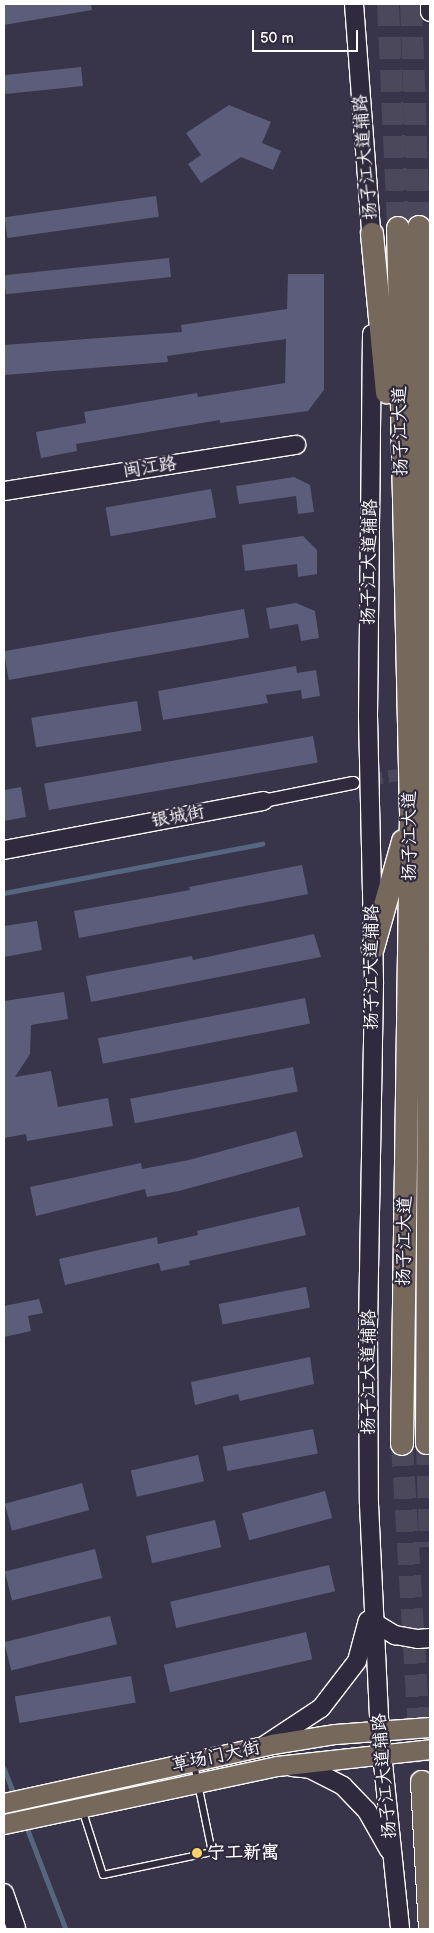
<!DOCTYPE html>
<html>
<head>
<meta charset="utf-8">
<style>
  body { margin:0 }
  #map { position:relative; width:434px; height:1933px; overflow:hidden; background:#383449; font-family:"Balsamiq Sans","LXGW WenKai TC",sans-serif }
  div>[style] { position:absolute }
  .stream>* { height:4.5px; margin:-2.25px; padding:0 2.25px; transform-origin:2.25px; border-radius:2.25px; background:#54677f }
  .building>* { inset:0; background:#5c5d7a; transform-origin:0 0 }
  .street-tunnel>* { height:12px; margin-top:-6px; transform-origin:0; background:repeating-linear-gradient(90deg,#4c485b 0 12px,transparent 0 18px) }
  .highway-tunnel>* { height:22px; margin-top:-11px; transform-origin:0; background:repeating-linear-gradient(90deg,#4c485b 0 22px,transparent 0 33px) }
  .roads { filter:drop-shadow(1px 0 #fff) drop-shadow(-1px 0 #fff) drop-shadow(0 1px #fff) drop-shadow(0 -1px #fff) }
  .lane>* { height:6px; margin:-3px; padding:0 3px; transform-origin:3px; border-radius:3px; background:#2f2a3d }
  .street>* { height:12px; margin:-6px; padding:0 6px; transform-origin:6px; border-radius:6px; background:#2f2a3d }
  .secondary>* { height:18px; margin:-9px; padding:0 9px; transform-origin:9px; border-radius:9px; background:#2f2a3d }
  .primary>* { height:19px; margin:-9.5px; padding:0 9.5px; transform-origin:9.5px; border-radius:9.5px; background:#76695c }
  .highway>* { height:22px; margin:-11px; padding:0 11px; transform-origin:11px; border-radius:11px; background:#76695c }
  .dots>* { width:14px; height:14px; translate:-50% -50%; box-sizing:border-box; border:2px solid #2f2a3d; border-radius:50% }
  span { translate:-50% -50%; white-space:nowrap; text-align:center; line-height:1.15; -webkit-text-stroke:4.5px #2f2a3d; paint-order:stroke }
  .street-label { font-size:18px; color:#fff }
  .poi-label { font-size:18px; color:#fff; font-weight:700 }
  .left { translate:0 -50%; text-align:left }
  .frame { position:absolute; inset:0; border:5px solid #fff; pointer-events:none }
  .scale { position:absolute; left:252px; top:30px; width:106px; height:22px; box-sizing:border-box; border:2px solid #fff; border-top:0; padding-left:6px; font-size:15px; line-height:18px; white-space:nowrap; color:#fff; -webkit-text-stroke:4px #2f2a3d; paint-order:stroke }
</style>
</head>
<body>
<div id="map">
  <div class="stream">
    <div style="left:4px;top:893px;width:263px;rotate:-10.8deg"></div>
    <div style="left:4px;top:1768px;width:31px;rotate:69deg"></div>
    <div style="left:26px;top:1825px;width:111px;rotate:69deg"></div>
  </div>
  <div class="building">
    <div style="clip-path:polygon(4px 4px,91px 4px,92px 10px,4px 25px)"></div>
    <div style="left:81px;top:67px;width:19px;height:78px;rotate:84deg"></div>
    <div style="clip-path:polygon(229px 105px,271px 122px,262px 143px,281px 151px,273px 170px,241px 157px,201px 183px,188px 164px,201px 155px,186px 133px)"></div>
    <div style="left:156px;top:196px;width:21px;height:153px;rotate:82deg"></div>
    <div style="left:169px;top:258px;width:19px;height:166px;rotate:84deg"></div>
    <div style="clip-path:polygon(288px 274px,324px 274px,324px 390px,308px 411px,220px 423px,220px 420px,76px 444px,77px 451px,41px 458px,36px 432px,86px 423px,84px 412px,197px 393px,198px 397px,285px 383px,286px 339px,167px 356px,168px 362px,4px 375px,4px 345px,182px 332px,181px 325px,287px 309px)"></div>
    <div style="clip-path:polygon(294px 477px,310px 485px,314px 512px,298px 514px,296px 496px,239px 504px,236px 486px)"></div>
    <div style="left:211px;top:489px;width:29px;height:107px;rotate:80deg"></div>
    <div style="clip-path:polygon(303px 536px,317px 550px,317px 574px,298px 577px,297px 564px,245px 571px,242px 545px)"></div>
    <div style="clip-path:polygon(296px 603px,315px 611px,319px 638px,301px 641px,298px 624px,270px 629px,266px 608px)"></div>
    <div style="left:244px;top:609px;width:29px;height:244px;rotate:80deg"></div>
    <div style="clip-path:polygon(296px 666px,297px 673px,316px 670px,320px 696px,302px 699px,301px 690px,266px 695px,268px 703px,163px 720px,158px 691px)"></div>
    <div style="left:137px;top:701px;width:30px;height:107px;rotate:81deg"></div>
    <div style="left:313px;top:736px;width:27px;height:273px;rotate:80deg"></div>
    <div style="clip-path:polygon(21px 787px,26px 817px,4px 821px,4px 790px)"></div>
    <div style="clip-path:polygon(302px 865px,308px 894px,79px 938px,74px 911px,190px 890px,189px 887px)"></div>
    <div style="clip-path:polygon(37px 921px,42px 950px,4px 957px,4px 926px)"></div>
    <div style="clip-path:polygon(314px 934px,321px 957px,91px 1002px,86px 976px,192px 956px,193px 960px)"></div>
    <div style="clip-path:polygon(64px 992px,68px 1019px,31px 1025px,30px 1054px,15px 1077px,51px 1071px,58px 1107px,108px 1098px,113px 1126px,27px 1141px,26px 1134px,4px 1138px,4px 1001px)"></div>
    <div style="left:305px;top:998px;width:26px;height:211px;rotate:79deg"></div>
    <div style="left:293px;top:1067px;width:25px;height:166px;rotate:79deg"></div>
    <div style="clip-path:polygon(296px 1131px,303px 1157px,179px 1191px,147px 1197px,145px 1189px,36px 1216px,30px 1187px,141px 1163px,142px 1169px,189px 1160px)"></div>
    <div style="clip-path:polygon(299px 1207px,306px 1235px,189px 1261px,190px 1265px,161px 1271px,159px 1263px,65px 1285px,59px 1259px,157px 1237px,158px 1244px,198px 1235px,197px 1231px)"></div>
    <div style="left:306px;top:1287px;width:21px;height:89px;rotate:79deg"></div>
    <div style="clip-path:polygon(39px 1299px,43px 1313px,28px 1316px,31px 1331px,4px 1337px,4px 1306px)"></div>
    <div style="clip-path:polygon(310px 1357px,314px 1384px,240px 1401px,238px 1394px,195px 1405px,191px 1382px)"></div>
    <div style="left:313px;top:1429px;width:25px;height:92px;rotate:79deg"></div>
    <div style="left:198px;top:1455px;width:27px;height:69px;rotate:77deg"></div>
    <div style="left:82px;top:1483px;width:28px;height:80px;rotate:75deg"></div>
    <div style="left:325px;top:1491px;width:28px;height:86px;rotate:75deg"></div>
    <div style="left:215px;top:1520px;width:28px;height:71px;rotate:77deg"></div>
    <div style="left:95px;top:1549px;width:30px;height:93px;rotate:76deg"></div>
    <div style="left:329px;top:1565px;width:27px;height:163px;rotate:77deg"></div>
    <div style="left:110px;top:1616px;width:29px;height:109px;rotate:76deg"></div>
    <div style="left:306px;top:1632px;width:28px;height:146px;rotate:77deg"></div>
    <div style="left:131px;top:1676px;width:27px;height:118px;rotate:80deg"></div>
  </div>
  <div class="street-tunnel">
    <div style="left:353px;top:783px;width:63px;rotate:-10.1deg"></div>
  </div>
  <div class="highway-tunnel">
    <div style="left:388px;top:4px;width:224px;rotate:87.4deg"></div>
    <div style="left:411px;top:4px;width:223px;rotate:87.9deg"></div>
    <div style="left:427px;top:1443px;width:104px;rotate:88.3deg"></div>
    <div style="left:402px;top:1444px;width:339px;rotate:86.6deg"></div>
  </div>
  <div class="roads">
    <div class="lane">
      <div style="left:82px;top:1809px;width:69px;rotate:72.3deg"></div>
      <div style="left:103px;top:1875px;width:111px;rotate:-11.9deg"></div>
      <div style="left:212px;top:1852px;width:90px;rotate:-101.6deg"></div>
    </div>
    <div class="street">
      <div style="left:263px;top:801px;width:92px;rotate:-11.3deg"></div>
    </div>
    <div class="secondary">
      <div style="left:354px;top:4px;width:242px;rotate:85.7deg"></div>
      <div style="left:430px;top:4px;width:8px;rotate:90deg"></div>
      <div style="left:372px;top:334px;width:382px;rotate:90.6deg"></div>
      <div style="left:368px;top:716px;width:268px;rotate:88.7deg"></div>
      <div style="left:374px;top:984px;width:348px;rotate:91deg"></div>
      <div style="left:368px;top:1332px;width:172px;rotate:89.7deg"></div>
      <div style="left:369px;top:1504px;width:230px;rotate:87.3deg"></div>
      <div style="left:380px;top:1734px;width:196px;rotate:84.1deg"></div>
      <div style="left:4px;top:491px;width:296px;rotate:-9deg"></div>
      <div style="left:4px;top:850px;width:264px;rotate:-10.7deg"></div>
      <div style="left:373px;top:1622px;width:26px;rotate:31deg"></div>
      <div style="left:395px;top:1635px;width:23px;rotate:10deg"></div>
      <div style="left:418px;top:1639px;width:12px;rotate:-5deg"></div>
      <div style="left:265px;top:1745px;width:67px;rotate:-33.5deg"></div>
      <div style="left:321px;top:1708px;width:59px;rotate:-52.5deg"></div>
      <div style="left:357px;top:1661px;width:42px;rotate:-75deg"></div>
      <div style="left:292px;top:1767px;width:18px;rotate:6deg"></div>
      <div style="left:310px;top:1769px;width:37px;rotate:27deg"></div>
      <div style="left:343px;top:1786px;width:35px;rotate:46deg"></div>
      <div style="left:367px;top:1811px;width:45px;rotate:60.6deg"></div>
      <div style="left:4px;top:1893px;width:37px;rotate:71deg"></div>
    </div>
    <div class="primary">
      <div style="left:4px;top:1803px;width:274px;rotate:-12.4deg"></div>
      <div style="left:272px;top:1744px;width:64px;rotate:-9deg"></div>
      <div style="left:335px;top:1734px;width:95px;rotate:-4.2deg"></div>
      <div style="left:4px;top:1824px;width:279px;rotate:-12deg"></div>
      <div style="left:277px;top:1766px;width:154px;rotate:-6.3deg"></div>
    </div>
    <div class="highway">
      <div style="left:419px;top:227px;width:594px;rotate:88.94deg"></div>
      <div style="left:430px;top:821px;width:622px;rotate:90.28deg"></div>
      <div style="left:398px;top:228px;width:586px;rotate:88.73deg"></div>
      <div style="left:411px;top:814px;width:630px;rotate:90.82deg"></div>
      <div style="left:372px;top:234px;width:159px;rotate:84.6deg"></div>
      <div style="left:373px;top:948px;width:111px;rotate:-74.3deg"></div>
      <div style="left:422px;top:1782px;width:147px;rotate:86.9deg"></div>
    </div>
  </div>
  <div class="dots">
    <div style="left:197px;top:1853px;background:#ffd166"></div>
  </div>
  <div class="street-label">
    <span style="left:366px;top:157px;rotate:-95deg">扬子江大道辅路</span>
    <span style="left:401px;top:431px;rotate:-91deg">扬子江大道</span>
    <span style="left:150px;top:468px;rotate:-9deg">闽江路</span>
    <span style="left:370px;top:562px;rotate:-89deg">扬子江大道辅路</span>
    <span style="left:178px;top:817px;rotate:-11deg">银城街</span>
    <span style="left:410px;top:836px;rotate:-90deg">扬子江大道</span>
    <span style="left:372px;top:967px;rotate:-90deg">扬子江大道辅路</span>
    <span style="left:405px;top:1241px;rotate:-89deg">扬子江大道</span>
    <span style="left:369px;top:1372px;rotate:-90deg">扬子江大道辅路</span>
    <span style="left:216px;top:1757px;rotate:-12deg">草场门大街</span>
    <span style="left:385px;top:1776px;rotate:-95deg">扬子江大道辅路</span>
  </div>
  <div class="poi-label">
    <span class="left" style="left:207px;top:1853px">宁工新寓</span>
  </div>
  <div class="frame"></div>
  <div class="scale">50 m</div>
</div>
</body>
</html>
